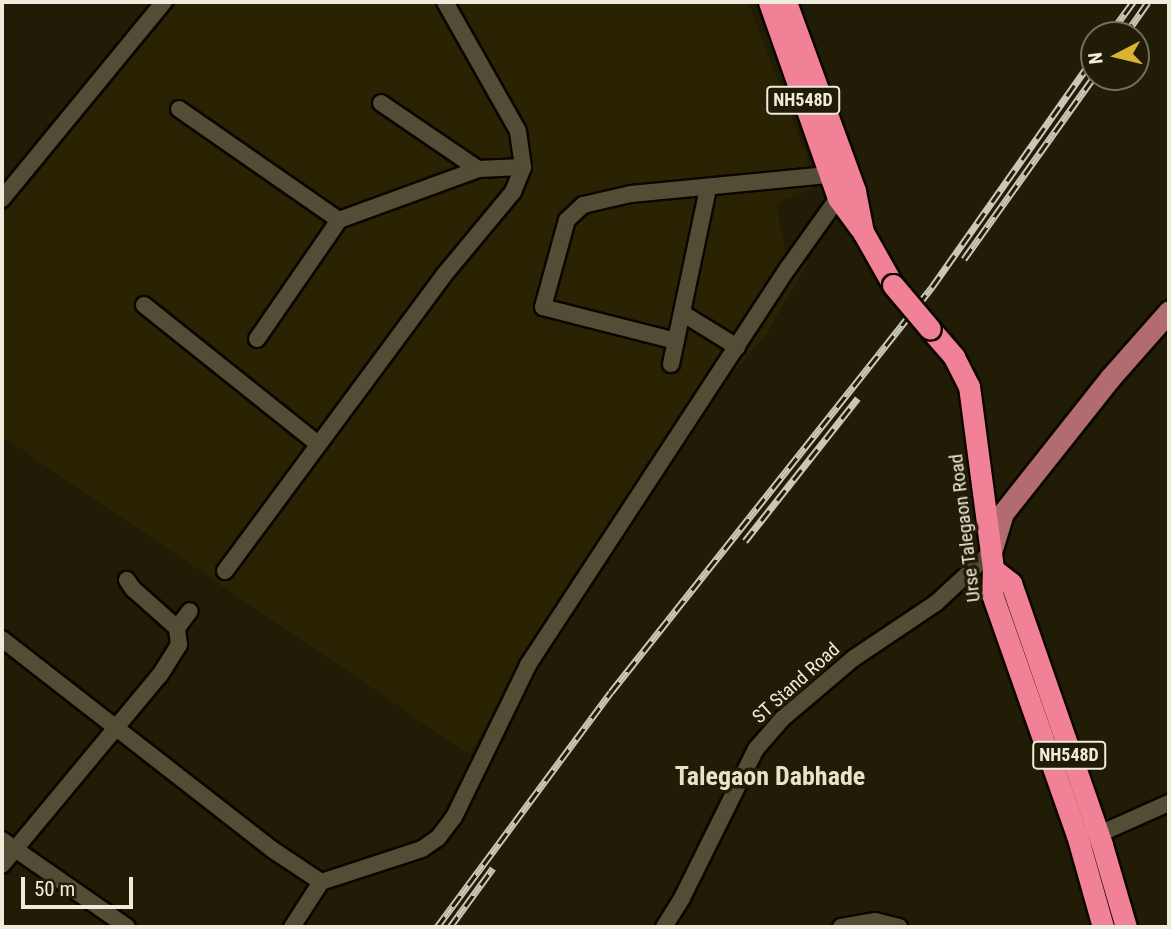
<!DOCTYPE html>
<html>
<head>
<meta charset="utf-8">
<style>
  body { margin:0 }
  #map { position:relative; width:1171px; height:929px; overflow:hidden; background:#211c05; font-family:"Roboto Condensed",sans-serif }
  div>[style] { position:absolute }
  .built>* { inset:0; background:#2a2303 }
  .roads { filter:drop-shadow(2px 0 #0b0600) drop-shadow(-2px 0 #0b0600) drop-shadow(0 2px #0b0600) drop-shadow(0 -2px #0b0600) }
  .minor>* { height:16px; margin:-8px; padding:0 8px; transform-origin:8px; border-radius:8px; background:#534d35 }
  .major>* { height:21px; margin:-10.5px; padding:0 10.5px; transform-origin:10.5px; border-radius:10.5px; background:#b26c6f }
  .highway>* { height:21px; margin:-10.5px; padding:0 10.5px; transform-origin:10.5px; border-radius:10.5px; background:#f18196 }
  .rail>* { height:7px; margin-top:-3.5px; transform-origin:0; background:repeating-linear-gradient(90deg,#211c05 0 13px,#cbc7b8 0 26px); box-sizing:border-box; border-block:2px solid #cbc7b8 }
  .bridges { filter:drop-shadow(2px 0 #0b0600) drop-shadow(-2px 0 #0b0600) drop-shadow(0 2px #0b0600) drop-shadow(0 -2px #0b0600) }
  .highway-bridge>* { height:21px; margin:-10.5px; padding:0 10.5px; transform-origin:10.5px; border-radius:10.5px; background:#f18196 }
  span { translate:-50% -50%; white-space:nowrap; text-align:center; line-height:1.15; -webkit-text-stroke:7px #211c05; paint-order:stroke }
  .shield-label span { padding:2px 5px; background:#211c05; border:2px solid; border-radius:5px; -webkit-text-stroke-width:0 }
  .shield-label { font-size:18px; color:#efecde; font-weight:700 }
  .street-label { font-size:19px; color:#efecde }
  .district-label { font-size:26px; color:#e9e3c6; font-weight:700 }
  .frame { position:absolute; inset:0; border:4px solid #efecde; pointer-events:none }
  .north { position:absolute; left:1080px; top:21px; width:70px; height:70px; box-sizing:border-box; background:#211c05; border:2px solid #736f5c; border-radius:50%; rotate:263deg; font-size:19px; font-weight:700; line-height:28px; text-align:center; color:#efecde }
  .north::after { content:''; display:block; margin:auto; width:24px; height:32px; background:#d9b434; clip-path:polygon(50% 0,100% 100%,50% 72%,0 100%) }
  .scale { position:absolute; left:21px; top:877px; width:112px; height:32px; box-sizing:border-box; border:4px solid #efecde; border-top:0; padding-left:9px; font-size:21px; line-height:24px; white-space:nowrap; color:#efecde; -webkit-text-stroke:5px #211c05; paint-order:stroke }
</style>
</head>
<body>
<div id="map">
  <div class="built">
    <div style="clip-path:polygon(178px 2px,748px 2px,807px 158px,812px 188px,776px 203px,785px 250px,808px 263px,767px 333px,644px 476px,592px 552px,469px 754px,2px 436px,2px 216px)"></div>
  </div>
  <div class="roads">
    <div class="minor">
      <div style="left:381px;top:103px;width:117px;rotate:34.2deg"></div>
      <div style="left:179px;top:109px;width:195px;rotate:34.8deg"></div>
      <div style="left:2px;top:199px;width:255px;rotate:-50.6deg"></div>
      <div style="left:144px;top:305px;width:221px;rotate:38.6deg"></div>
      <div style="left:682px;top:313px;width:65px;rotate:31.7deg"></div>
      <div style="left:257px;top:339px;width:145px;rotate:-55.4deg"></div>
      <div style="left:339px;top:220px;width:148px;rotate:-20.1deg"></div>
      <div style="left:478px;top:169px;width:45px;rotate:-2.5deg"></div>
      <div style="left:676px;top:341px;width:137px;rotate:-165.7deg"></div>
      <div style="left:543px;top:307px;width:90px;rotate:-74.6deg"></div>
      <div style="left:567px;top:220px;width:22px;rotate:-43deg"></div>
      <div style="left:583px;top:205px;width:49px;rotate:-12.9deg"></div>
      <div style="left:631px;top:194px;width:200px;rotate:-5.5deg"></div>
      <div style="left:671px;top:364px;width:180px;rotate:-78.1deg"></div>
      <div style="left:225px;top:571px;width:368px;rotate:-53.5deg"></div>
      <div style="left:444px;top:275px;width:108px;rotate:-50.3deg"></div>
      <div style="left:513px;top:192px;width:27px;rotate:-68deg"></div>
      <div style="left:523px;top:167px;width:36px;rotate:-98deg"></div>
      <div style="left:518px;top:131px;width:148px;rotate:-119.5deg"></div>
      <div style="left:177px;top:628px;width:21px;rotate:-53deg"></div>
      <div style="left:2px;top:639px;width:343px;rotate:37.9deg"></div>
      <div style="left:273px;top:850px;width:58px;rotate:33.7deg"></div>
      <div style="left:321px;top:882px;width:106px;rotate:-18.1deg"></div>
      <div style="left:422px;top:849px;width:19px;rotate:-35deg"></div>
      <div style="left:438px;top:838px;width:26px;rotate:-53deg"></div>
      <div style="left:454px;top:817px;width:169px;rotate:-64deg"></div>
      <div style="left:528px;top:665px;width:475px;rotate:-56.8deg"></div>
      <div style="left:788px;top:268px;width:86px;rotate:-54.5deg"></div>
      <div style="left:1088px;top:839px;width:89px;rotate:-24deg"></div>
      <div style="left:2px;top:840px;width:152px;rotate:34.8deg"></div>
      <div style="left:2px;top:865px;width:247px;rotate:-50.3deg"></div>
      <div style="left:160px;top:675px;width:36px;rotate:-58deg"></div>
      <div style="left:179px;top:645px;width:17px;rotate:-97deg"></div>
      <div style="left:177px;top:628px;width:59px;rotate:-138.4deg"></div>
      <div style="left:133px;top:589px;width:11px;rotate:-124deg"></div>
      <div style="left:292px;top:927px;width:54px;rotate:-57.2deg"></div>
      <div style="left:664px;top:927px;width:34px;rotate:-58deg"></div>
      <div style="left:682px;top:898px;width:166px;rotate:-63.6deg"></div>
      <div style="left:756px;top:749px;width:40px;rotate:-49deg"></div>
      <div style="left:782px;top:719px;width:94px;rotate:-40.3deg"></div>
      <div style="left:854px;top:658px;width:99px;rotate:-33.9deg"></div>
      <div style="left:936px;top:603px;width:75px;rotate:-42.8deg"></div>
      <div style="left:841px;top:927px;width:35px;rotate:-10deg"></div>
      <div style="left:875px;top:921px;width:25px;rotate:14deg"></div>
    </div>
    <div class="major">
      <div style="left:991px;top:552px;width:41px;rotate:-72.9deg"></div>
      <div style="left:1003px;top:513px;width:172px;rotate:-51.6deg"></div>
      <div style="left:1110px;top:378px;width:89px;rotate:-48.6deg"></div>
    </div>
    <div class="highway">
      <div style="left:769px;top:2px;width:208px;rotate:70.6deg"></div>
      <div style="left:838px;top:198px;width:37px;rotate:54deg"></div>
      <div style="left:786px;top:2px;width:201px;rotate:69.9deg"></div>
      <div style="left:855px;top:191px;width:42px;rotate:79deg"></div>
      <div style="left:863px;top:232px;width:61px;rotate:60.5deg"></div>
      <div style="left:930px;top:329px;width:37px;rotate:49deg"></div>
      <div style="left:954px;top:357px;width:33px;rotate:63deg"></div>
      <div style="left:969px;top:386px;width:185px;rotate:82.5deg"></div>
      <div style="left:993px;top:569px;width:25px;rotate:92deg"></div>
      <div style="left:992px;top:594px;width:256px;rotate:70.6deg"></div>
      <div style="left:1077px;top:835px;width:96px;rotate:74.2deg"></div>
      <div style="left:993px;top:569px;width:23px;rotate:38deg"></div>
      <div style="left:1011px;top:583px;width:277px;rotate:70.8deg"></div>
      <div style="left:1102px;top:845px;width:85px;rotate:73.7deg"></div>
    </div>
  </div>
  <div class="rail">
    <div style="left:1109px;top:35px;width:41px;rotate:-54deg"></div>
    <div style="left:1125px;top:35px;width:40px;rotate:-55.1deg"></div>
    <div style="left:964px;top:259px;width:224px;rotate:-54.5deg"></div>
    <div style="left:745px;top:541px;width:182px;rotate:-51.7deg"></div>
    <div style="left:437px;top:927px;width:292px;rotate:-53.5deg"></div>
    <div style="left:611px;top:692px;width:517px;rotate:-51.6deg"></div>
    <div style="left:932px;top:287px;width:281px;rotate:-54.8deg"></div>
    <div style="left:450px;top:927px;width:73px;rotate:-53.9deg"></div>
  </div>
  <div class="bridges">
    <div class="highway-bridge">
      <div style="left:893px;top:285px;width:57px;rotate:49.9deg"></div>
    </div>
  </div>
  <div class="shield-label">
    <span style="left:803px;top:100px">NH548D</span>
    <span style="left:1069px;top:755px">NH548D</span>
  </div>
  <div class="street-label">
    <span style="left:965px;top:528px;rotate:-97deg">Urse Talegaon Road</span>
    <span style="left:796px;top:683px;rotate:-42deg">ST Stand Road</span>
  </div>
  <div class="district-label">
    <span style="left:770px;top:777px">Talegaon Dabhade</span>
  </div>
  <div class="frame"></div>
  <div class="north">N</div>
  <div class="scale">50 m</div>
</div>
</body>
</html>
